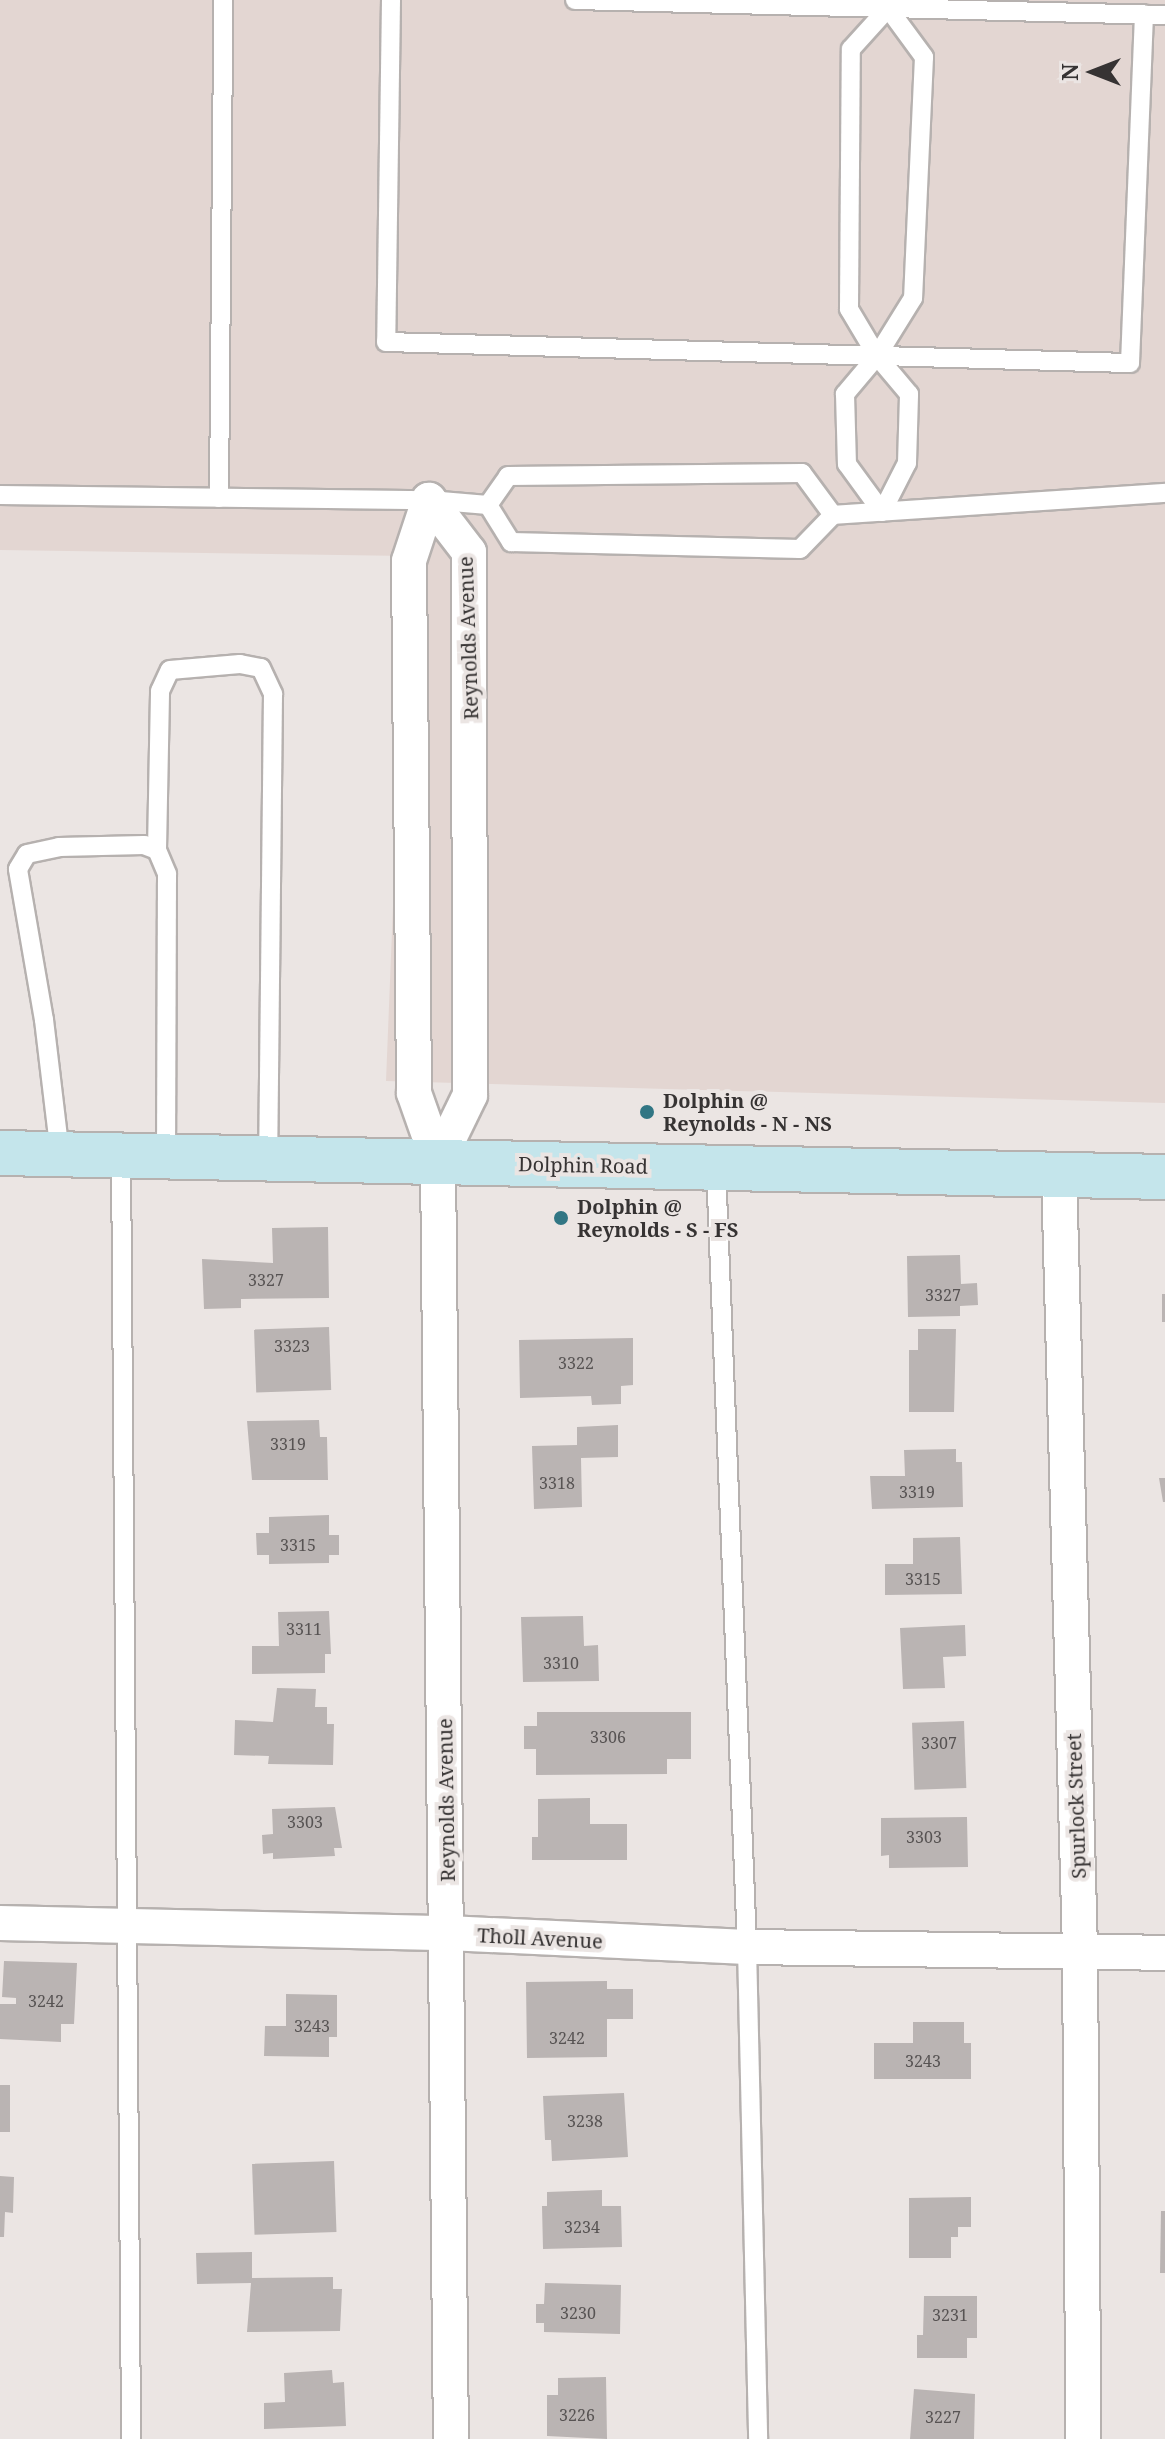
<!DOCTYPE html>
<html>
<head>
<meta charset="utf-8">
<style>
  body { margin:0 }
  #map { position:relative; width:1165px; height:2439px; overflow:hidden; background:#ebe5e3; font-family:"Noto Serif",serif }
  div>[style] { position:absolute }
  .built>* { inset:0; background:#e3d6d2 }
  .building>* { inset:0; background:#bab4b3; transform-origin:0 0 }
  .roads { filter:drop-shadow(2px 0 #b6b1af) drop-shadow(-2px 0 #b6b1af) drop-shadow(0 2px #b6b1af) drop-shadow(0 -2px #b6b1af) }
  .service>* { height:18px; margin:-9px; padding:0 9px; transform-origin:9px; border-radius:9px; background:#fff }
  .minor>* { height:34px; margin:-17px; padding:0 17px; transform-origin:17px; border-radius:17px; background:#fff }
  .secondary>* { height:44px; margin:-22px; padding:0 22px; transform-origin:22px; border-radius:22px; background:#c4e5eb }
  .dots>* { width:22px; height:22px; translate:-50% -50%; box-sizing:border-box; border:4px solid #ebe5e3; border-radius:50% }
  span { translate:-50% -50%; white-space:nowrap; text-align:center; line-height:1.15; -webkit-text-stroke:8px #ebe5e3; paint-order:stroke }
  .number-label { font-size:16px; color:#575353 }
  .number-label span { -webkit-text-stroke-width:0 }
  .street-label { font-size:20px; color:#363333 }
  .poi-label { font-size:20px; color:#363333; font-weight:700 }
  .left { translate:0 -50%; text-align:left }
  .north { position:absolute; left:1053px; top:32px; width:80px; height:80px; -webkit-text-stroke:6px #ebe5e3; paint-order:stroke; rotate:270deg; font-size:22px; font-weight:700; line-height:32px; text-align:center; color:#363333 }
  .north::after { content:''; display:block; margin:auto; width:28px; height:36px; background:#363333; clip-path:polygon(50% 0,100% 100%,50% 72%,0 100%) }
</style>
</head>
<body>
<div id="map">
  <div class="built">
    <div style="clip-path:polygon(0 0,1165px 0,1165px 1103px,386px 1081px,407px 556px,0 550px)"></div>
  </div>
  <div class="building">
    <div style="clip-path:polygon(328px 1227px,329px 1298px,241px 1299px,241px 1308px,204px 1309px,202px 1259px,273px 1263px,272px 1228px)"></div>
    <div style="clip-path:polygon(960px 1255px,961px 1284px,977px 1283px,978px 1305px,960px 1306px,960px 1316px,908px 1317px,907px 1256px)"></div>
    <div style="left:1162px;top:1294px;width:3px;height:28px"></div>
    <div style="left:329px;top:1327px;width:63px;height:75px;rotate:88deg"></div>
    <div style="clip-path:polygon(918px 1329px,956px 1329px,954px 1412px,909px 1412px,909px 1350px,918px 1350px)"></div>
    <div style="clip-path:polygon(633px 1338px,633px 1385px,621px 1386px,621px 1404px,592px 1405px,591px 1396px,520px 1398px,519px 1340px)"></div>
    <div style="clip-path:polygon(319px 1420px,320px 1437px,327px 1437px,328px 1480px,252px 1480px,247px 1421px)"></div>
    <div style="clip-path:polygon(618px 1425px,618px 1457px,581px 1458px,582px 1507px,534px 1509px,532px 1446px,577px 1445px,577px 1427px)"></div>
    <div style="clip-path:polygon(956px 1449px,956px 1462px,962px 1462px,963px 1507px,872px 1509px,870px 1476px,905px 1476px,904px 1450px)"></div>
    <div style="clip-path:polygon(1159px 1478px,1165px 1478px,1165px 1502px,1163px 1502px)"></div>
    <div style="clip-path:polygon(329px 1515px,329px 1535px,339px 1535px,339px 1555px,329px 1555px,329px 1563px,269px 1564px,269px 1555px,257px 1555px,256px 1533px,269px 1533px,269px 1517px)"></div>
    <div style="clip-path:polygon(960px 1537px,962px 1594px,885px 1595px,885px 1564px,913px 1564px,913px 1538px)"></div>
    <div style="clip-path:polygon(329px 1611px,331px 1654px,325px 1654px,325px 1673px,252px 1674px,252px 1646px,279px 1646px,278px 1612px)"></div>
    <div style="clip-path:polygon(583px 1616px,584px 1646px,598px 1645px,599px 1681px,523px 1682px,521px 1617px)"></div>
    <div style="clip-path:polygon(965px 1625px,966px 1656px,943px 1657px,945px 1688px,903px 1689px,900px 1628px)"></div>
    <div style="clip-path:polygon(277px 1688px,316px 1689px,315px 1707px,327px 1707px,327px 1724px,334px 1724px,333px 1765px,268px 1764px,269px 1756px,234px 1755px,235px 1720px,273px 1722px)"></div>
    <div style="clip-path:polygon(537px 1712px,691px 1712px,691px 1759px,667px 1759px,667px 1774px,536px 1775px,536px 1749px,524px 1749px,524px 1726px,537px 1726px)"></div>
    <div style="left:964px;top:1721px;width:67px;height:52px;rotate:88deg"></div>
    <div style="clip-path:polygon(590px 1798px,590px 1824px,627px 1824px,627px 1860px,532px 1860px,532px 1837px,538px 1837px,538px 1799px)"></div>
    <div style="clip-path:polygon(335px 1807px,342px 1848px,334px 1848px,335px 1856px,273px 1859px,273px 1853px,263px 1854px,262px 1835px,273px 1834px,272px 1809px)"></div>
    <div style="clip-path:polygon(967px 1817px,968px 1867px,889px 1868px,889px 1855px,881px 1856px,881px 1818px)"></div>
    <div style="clip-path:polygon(4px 1961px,77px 1963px,74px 2024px,61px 2024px,61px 2042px,0 2039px,0 2004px,16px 2004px,16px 1998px,2px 1997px)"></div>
    <div style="clip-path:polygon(607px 1981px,607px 1989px,633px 1989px,633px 2019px,607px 2019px,607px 2057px,527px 2058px,526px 1982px)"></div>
    <div style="clip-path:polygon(286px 1994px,337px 1995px,337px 2037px,329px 2037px,329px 2057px,264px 2056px,265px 2026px,286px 2026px)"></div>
    <div style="clip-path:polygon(913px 2022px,964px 2022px,964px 2043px,971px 2043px,971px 2079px,874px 2079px,874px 2043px,913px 2043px)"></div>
    <div style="left:0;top:2085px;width:10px;height:47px"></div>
    <div style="clip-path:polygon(624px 2093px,628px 2157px,552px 2161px,551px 2140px,545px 2140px,543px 2096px)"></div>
    <div style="left:334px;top:2161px;width:71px;height:82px;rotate:88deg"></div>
    <div style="clip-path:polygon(0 2176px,14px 2177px,13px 2213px,5px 2212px,4px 2237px,0 2237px)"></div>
    <div style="clip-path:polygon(602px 2190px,602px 2206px,621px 2206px,622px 2247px,543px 2249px,542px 2206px,547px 2206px,547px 2192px)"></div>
    <div style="clip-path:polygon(971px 2197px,971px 2227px,958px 2227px,958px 2237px,951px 2237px,951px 2258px,909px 2258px,909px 2198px)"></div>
    <div style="clip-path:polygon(1161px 2211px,1165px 2211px,1165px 2273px,1160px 2273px)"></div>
    <div style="clip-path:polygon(252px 2252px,252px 2278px,333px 2277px,333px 2289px,342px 2289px,340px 2331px,247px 2332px,251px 2283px,197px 2284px,196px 2253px)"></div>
    <div style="clip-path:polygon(545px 2283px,621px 2285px,620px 2334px,544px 2332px,544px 2323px,536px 2323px,536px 2304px,544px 2304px)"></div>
    <div style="clip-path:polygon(924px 2296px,977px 2296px,977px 2338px,967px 2338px,967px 2358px,917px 2358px,917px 2335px,923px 2335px)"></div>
    <div style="clip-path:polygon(332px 2370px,333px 2383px,344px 2382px,346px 2426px,264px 2429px,264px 2403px,285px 2402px,284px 2373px)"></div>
    <div style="clip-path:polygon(606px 2377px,607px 2439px,547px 2436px,547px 2395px,558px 2395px,558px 2378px)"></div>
    <div style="clip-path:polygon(914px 2389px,975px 2394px,974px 2439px,910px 2439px)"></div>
  </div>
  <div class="roads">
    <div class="service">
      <div style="left:391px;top:0;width:342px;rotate:90.8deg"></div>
      <div style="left:386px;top:342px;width:744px;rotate:1.62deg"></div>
      <div style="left:1130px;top:363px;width:349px;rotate:-87.7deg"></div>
      <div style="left:575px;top:0;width:590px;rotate:1.46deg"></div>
      <div style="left:877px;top:356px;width:50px;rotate:130.1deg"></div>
      <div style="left:845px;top:394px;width:70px;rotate:88.4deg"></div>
      <div style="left:847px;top:464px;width:59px;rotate:53.9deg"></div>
      <div style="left:882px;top:512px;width:55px;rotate:-63deg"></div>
      <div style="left:907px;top:463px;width:69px;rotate:-88.3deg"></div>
      <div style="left:909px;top:394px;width:50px;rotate:-130.1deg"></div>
      <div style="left:877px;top:356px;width:55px;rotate:-120.8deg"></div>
      <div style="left:849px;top:309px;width:260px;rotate:-89.6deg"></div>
      <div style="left:851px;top:49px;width:55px;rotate:-47.9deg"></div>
      <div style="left:888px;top:8px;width:61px;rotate:53.7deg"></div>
      <div style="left:924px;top:57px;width:241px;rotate:92.6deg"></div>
      <div style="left:913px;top:298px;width:68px;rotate:121.8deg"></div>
      <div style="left:0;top:495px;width:429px;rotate:0.7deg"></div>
      <div style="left:429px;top:500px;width:59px;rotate:4.8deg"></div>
      <div style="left:219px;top:498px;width:498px;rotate:-89.5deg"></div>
      <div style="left:488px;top:505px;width:44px;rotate:58.1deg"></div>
      <div style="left:511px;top:542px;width:289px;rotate:1.4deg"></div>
      <div style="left:800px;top:549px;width:47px;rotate:-45.9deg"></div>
      <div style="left:833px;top:515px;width:333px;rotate:-3.8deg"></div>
      <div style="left:488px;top:505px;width:35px;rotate:-55deg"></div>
      <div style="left:508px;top:476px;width:294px;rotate:-0.6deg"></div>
      <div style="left:802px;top:473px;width:52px;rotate:53.6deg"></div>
      <div style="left:157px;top:850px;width:159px;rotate:-88.9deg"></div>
      <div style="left:160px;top:691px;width:23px;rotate:-65deg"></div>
      <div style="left:170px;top:670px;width:70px;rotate:-4.9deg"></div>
      <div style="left:240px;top:664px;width:21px;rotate:11deg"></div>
      <div style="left:261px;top:668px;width:29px;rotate:65deg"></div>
      <div style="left:273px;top:694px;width:465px;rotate:90.6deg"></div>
      <div style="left:60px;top:1154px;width:135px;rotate:-96.8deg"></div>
      <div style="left:44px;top:1020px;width:153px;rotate:-99.8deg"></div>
      <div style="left:18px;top:869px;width:17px;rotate:-59deg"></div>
      <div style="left:27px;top:854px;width:33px;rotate:-12deg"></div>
      <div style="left:59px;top:847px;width:85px;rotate:-1.3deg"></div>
      <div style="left:144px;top:845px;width:14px;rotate:21deg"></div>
      <div style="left:157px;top:850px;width:26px;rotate:67deg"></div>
      <div style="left:167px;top:874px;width:283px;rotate:90.2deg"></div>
      <div style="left:121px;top:1156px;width:1283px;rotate:89.55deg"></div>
      <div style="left:716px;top:1168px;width:780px;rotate:87.72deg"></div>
      <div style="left:747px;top:1947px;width:492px;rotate:88.7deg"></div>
    </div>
    <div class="minor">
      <div style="left:438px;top:1161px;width:73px;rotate:-64.1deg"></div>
      <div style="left:470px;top:1095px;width:543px;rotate:-90.11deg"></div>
      <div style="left:469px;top:552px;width:66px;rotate:-127.6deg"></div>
      <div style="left:429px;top:500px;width:64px;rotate:108.2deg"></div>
      <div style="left:409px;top:561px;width:532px;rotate:89.46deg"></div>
      <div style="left:414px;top:1093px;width:72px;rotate:70.6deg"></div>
      <div style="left:438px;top:1161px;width:1278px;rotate:89.42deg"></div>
      <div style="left:1059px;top:1174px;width:776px;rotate:88.45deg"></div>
      <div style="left:1080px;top:1950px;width:489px;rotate:89.6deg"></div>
      <div style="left:0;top:1923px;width:448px;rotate:1.3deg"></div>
      <div style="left:448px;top:1933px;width:299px;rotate:2.7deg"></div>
      <div style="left:747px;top:1947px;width:418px;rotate:0.8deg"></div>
    </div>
    <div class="secondary">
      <div style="left:0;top:1153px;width:1165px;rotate:1.18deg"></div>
    </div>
  </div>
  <div class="dots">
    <div style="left:647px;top:1112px;background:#317684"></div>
    <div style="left:561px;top:1218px;background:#317684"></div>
  </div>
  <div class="number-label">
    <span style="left:266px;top:1280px">3327</span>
    <span style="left:943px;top:1295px">3327</span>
    <span style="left:292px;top:1346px">3323</span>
    <span style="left:576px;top:1363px">3322</span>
    <span style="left:288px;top:1444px">3319</span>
    <span style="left:557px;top:1483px">3318</span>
    <span style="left:917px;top:1492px">3319</span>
    <span style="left:298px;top:1545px">3315</span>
    <span style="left:923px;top:1579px">3315</span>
    <span style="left:304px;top:1629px">3311</span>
    <span style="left:561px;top:1663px">3310</span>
    <span style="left:608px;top:1737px">3306</span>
    <span style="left:939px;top:1743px">3307</span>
    <span style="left:305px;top:1822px">3303</span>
    <span style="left:924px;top:1837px">3303</span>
    <span style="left:46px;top:2001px">3242</span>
    <span style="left:312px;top:2026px">3243</span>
    <span style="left:567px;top:2038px">3242</span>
    <span style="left:923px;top:2061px">3243</span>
    <span style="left:585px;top:2121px">3238</span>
    <span style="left:582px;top:2227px">3234</span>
    <span style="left:578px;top:2313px">3230</span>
    <span style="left:950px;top:2315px">3231</span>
    <span style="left:577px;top:2415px">3226</span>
    <span style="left:943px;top:2417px">3227</span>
  </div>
  <div class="street-label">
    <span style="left:468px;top:638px;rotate:-92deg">Reynolds Avenue</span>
    <span style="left:583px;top:1165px;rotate:1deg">Dolphin Road</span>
    <span style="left:446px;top:1800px;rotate:-91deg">Reynolds Avenue</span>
    <span style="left:1076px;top:1806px;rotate:-92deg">Spurlock Street</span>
    <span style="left:540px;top:1938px;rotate:3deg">Tholl Avenue</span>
  </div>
  <div class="poi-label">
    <span class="left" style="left:663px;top:1112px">Dolphin @<br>Reynolds - N - NS</span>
    <span class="left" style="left:577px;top:1218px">Dolphin @<br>Reynolds - S - FS</span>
  </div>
  <div class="north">N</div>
</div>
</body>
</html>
